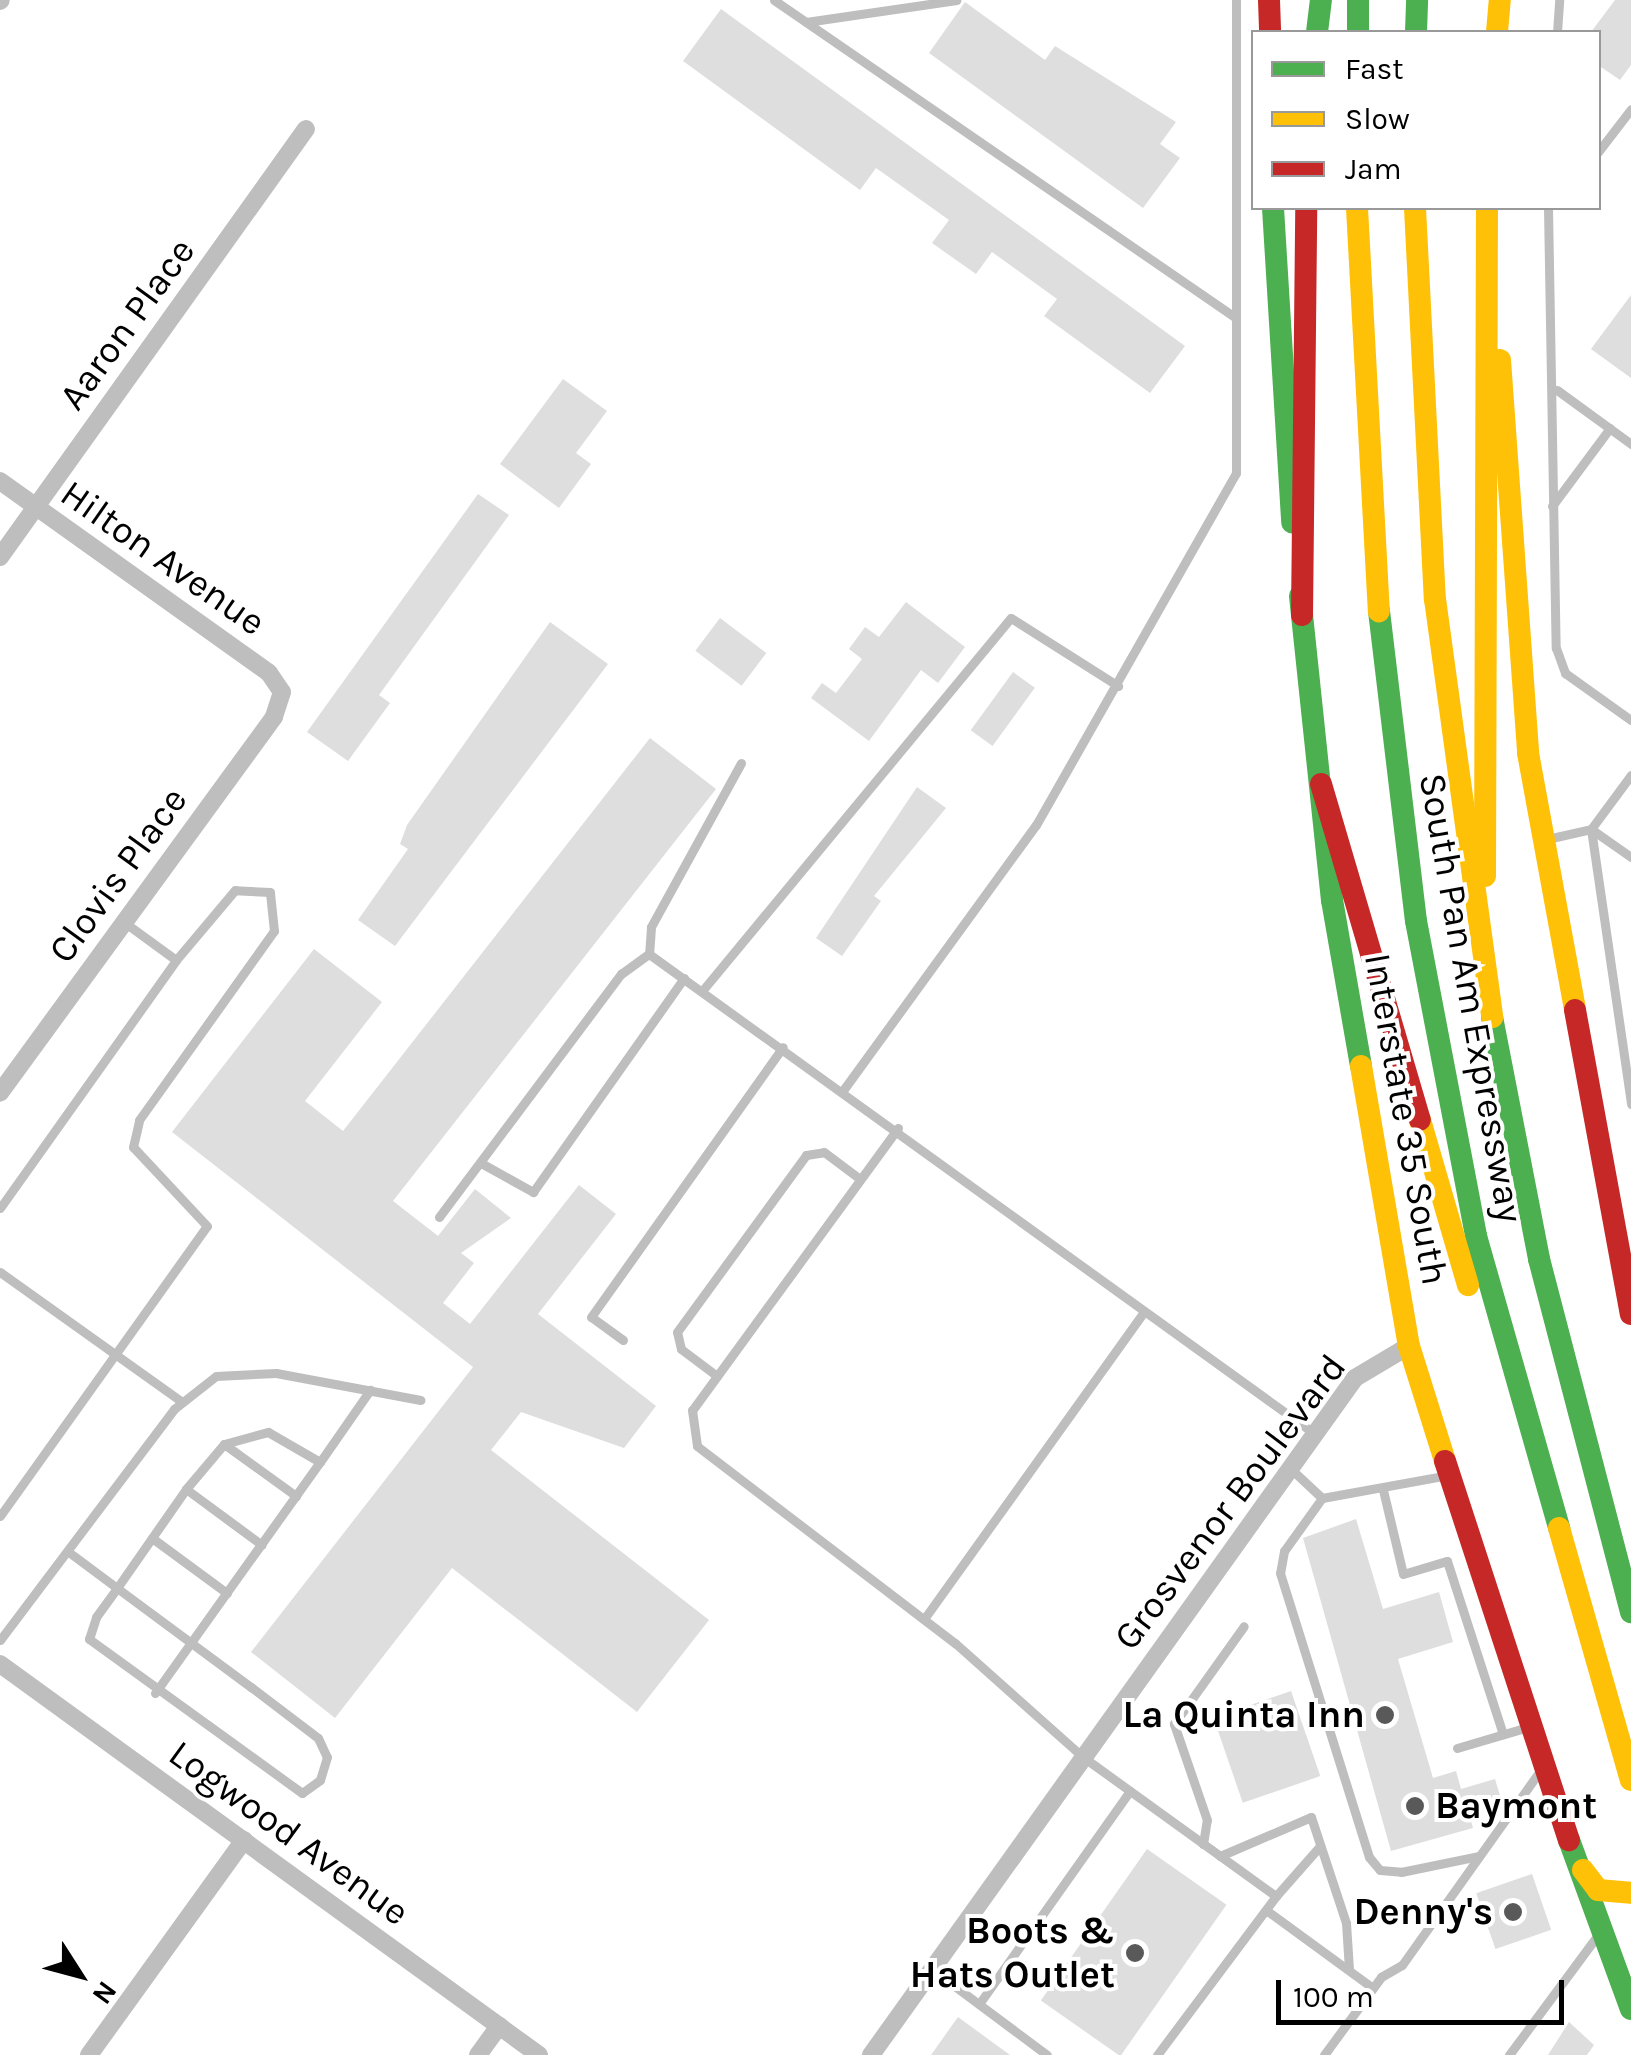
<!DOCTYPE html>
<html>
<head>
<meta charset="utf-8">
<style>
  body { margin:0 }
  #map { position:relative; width:1631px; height:2055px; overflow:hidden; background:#fff; font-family:Karla,sans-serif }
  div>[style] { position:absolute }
  .building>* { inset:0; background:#dedede; transform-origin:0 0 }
  .lane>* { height:9px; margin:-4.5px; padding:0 4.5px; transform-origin:4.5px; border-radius:4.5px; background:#bebebe }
  .street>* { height:18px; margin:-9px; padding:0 9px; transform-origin:9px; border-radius:9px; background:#bebebe }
  .fast>* { height:22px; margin:-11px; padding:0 11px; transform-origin:11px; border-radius:11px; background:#4caf50 }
  .slow>* { height:22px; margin:-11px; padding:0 11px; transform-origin:11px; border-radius:11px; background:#ffc107 }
  .jam>* { height:22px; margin:-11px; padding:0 11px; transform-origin:11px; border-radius:11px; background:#c62828 }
  .dots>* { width:28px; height:28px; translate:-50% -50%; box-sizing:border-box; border:5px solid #fff; border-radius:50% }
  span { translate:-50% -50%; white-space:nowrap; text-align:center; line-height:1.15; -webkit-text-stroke:8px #fff; paint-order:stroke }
  .street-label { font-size:38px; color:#000 }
  .poi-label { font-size:38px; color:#000; font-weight:700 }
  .right { translate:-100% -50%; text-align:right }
  .left { translate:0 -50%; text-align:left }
  .legend { position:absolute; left:1251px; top:30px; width:350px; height:180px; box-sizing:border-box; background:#fff; border:2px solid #999; margin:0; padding:12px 18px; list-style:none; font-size:30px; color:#000 }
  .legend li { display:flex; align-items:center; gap:20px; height:50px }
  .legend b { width:50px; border:2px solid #999 }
  .north { position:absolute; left:30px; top:1925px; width:100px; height:100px; -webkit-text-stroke:8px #fff; paint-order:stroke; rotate:126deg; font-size:28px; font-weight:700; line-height:40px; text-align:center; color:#000 }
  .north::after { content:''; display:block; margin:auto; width:35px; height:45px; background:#000; clip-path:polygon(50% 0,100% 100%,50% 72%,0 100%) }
  .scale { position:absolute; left:1276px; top:1980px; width:288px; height:45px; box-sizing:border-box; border:5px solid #000; border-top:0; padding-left:12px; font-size:30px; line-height:35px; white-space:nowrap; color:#000; -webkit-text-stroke:8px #fff; paint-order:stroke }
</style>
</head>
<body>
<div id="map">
  <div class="building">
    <div style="clip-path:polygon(1615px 0,1631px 0,1631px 65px,1620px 80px,1598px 65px,1591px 32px)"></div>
    <div style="clip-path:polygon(965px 2px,1045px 60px,1055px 46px,1176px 122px,1160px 144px,1180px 158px,1143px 208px,929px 53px)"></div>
    <div style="clip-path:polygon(721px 9px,1185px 346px,1150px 393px,1044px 316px,1057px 299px,992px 252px,976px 274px,932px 243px,949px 220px,876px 168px,860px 190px,683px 61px)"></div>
    <div style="clip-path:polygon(1631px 295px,1631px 378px,1591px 349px)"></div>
    <div style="clip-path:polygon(563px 379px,607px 411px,576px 453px,591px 464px,559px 508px,500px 464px)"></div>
    <div style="clip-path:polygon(478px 494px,509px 515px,379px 695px,390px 703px,348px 761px,307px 732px)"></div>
    <div style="clip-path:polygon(906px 602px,965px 647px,938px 683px,921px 670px,869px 741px,811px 698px,822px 683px,836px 693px,862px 659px,849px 649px,865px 627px,879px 637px)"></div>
    <div style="left:720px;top:618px;width:58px;height:41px;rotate:37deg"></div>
    <div style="clip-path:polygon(550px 622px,608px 664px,395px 946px,358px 920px,408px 849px,400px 844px,407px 825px)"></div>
    <div style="left:1013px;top:672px;width:27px;height:72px;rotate:36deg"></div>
    <div style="clip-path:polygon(650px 738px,716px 789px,393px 1201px,438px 1236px,475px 1189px,511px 1218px,461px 1253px,474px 1263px,443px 1303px,470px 1324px,579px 1185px,616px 1214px,538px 1314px,656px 1406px,624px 1448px,521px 1412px,491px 1450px,709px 1620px,637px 1712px,452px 1568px,335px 1718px,251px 1652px,473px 1367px,172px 1132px,314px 949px,382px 1002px,305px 1101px,343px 1131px)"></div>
    <div style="clip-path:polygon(917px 787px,946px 808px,874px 896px,881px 901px,842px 956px,816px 938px)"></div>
    <div style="clip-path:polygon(1356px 1519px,1383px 1609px,1439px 1592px,1453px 1642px,1398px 1659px,1433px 1778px,1456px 1771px,1461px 1789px,1495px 1779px,1501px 1799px,1468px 1810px,1473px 1828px,1391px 1851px,1303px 1538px)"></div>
    <div style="left:1291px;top:1691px;width:90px;height:82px;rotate:71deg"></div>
    <div style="left:1147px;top:1849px;width:97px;height:185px;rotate:35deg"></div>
    <div style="left:1532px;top:1874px;width:59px;height:59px;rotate:71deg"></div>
    <div style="clip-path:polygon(958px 2017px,1010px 2055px,931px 2055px)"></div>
    <div style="clip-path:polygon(1569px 2022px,1594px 2045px,1587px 2055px,1548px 2055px)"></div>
  </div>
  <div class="lane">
    <div style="left:774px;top:0;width:561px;rotate:34.54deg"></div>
    <div style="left:806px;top:22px;width:152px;rotate:-8.3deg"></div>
    <div style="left:1557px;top:32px;width:32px;rotate:-86deg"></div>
    <div style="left:1598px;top:152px;width:54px;rotate:-52.5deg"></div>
    <div style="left:1548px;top:208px;width:440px;rotate:89deg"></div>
    <div style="left:1556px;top:648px;width:27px;rotate:70deg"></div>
    <div style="left:1565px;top:673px;width:81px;rotate:35.5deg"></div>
    <div style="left:1557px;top:390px;width:92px;rotate:36.1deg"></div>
    <div style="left:1552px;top:506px;width:97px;rotate:-53.4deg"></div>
    <div style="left:741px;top:763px;width:187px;rotate:118.8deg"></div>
    <div style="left:651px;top:927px;width:27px;rotate:94deg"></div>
    <div style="left:649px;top:954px;width:821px;rotate:35.78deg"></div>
    <div style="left:1631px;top:775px;width:67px;rotate:126.5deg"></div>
    <div style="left:1591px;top:829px;width:49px;rotate:35deg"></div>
    <div style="left:1547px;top:839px;width:45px;rotate:-12.8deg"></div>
    <div style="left:1591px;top:829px;width:278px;rotate:81.7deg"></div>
    <div style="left:702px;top:991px;width:484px;rotate:-50.4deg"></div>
    <div style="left:1011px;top:618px;width:127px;rotate:32.4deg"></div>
    <div style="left:844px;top:1089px;width:326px;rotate:-54deg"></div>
    <div style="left:1036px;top:825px;width:405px;rotate:-60.4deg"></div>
    <div style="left:1236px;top:473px;width:473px;rotate:-90deg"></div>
    <div style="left:898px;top:1128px;width:349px;rotate:126.1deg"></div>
    <div style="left:692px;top:1410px;width:36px;rotate:82deg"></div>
    <div style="left:697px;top:1446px;width:325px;rotate:37.4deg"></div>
    <div style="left:955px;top:1643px;width:171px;rotate:41.7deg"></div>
    <div style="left:1083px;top:1757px;width:238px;rotate:35.8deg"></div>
    <div style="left:1276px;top:1896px;width:199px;rotate:126.8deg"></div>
    <div style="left:481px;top:1163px;width:60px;rotate:29.1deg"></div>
    <div style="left:533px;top:1192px;width:262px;rotate:-54.8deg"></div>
    <div style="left:0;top:1208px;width:304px;rotate:-54.6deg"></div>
    <div style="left:176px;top:960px;width:63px;rotate:-144deg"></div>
    <div style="left:439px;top:1217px;width:304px;rotate:-53.2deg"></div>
    <div style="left:621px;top:974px;width:34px;rotate:-36deg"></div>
    <div style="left:0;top:1272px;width:224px;rotate:35.5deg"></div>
    <div style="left:623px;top:1340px;width:39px;rotate:-144deg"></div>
    <div style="left:591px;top:1317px;width:331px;rotate:-54.6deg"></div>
    <div style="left:717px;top:1376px;width:45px;rotate:-143.1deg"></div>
    <div style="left:681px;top:1349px;width:17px;rotate:-103deg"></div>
    <div style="left:677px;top:1332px;width:219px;rotate:-53.9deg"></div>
    <div style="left:806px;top:1155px;width:18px;rotate:-9deg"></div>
    <div style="left:824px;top:1152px;width:45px;rotate:36.9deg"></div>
    <div style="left:224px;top:1444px;width:89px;rotate:35.8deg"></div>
    <div style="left:1290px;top:1468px;width:44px;rotate:43.2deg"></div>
    <div style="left:1322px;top:1498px;width:65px;rotate:125.6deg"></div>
    <div style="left:1284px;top:1551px;width:22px;rotate:100deg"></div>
    <div style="left:1280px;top:1573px;width:298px;rotate:72.6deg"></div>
    <div style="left:1369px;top:1857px;width:17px;rotate:50deg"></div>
    <div style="left:1380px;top:1870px;width:21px;rotate:5deg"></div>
    <div style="left:1401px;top:1872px;width:80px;rotate:-11.6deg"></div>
    <div style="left:186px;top:1489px;width:94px;rotate:36.4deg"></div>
    <div style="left:1383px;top:1490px;width:86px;rotate:76.6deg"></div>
    <div style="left:1403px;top:1574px;width:46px;rotate:-16.5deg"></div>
    <div style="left:1447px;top:1561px;width:182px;rotate:72.1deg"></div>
    <div style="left:1322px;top:1498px;width:128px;rotate:-10.3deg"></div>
    <div style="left:0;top:1516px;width:356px;rotate:-54.5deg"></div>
    <div style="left:207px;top:1226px;width:108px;rotate:-133.1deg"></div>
    <div style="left:133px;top:1147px;width:28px;rotate:-77deg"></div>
    <div style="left:139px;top:1120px;width:232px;rotate:-54.5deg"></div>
    <div style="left:274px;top:931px;width:39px;rotate:-96deg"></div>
    <div style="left:270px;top:892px;width:35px;rotate:-177deg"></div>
    <div style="left:235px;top:890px;width:92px;rotate:130.1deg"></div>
    <div style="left:152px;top:1538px;width:93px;rotate:36.3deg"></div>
    <div style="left:70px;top:1553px;width:59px;rotate:36.7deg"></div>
    <div style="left:117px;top:1588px;width:167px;rotate:36.5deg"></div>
    <div style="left:251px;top:1687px;width:84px;rotate:37.3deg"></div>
    <div style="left:318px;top:1738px;width:21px;rotate:65deg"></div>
    <div style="left:327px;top:1757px;width:24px;rotate:107deg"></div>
    <div style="left:320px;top:1780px;width:22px;rotate:144deg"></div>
    <div style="left:302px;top:1793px;width:263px;rotate:-144.1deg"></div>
    <div style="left:89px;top:1639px;width:23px;rotate:-72deg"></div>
    <div style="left:96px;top:1617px;width:36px;rotate:-54deg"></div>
    <div style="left:117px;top:1588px;width:121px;rotate:-55.1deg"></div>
    <div style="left:186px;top:1489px;width:59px;rotate:-49.8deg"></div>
    <div style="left:224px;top:1444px;width:46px;rotate:-15.3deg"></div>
    <div style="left:268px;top:1432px;width:60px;rotate:30deg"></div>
    <div style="left:320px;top:1462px;width:88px;rotate:-55.2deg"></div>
    <div style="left:924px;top:1619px;width:378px;rotate:-54.4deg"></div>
    <div style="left:0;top:1640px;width:289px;rotate:-53deg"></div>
    <div style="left:174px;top:1409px;width:53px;rotate:-38.2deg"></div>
    <div style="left:216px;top:1376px;width:60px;rotate:-2.9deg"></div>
    <div style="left:276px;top:1373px;width:147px;rotate:10.6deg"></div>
    <div style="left:155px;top:1693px;width:284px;rotate:-54.5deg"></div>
    <div style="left:1457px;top:1748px;width:74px;rotate:-16.5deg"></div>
    <div style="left:1203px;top:1844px;width:24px;rotate:-81deg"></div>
    <div style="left:1207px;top:1820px;width:102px;rotate:-109deg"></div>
    <div style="left:1174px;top:1724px;width:120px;rotate:-54.5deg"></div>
    <div style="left:1220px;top:1856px;width:99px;rotate:-23.2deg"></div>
    <div style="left:1311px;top:1817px;width:112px;rotate:71.7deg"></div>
    <div style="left:1346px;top:1923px;width:47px;rotate:86.3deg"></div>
    <div style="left:1276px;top:1896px;width:67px;rotate:-48.7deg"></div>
    <div style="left:1266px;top:1910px;width:132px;rotate:36.1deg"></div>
    <div style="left:933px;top:1970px;width:142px;rotate:36.7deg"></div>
    <div style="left:979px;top:2004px;width:261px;rotate:-54.7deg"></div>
    <div style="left:1324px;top:2055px;width:97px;rotate:-53.8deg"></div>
    <div style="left:1381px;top:1977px;width:24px;rotate:-30deg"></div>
    <div style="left:1402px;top:1965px;width:237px;rotate:-54.6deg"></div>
    <div style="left:1509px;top:2055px;width:153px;rotate:-53.5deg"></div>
  </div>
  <div class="street">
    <div style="left:0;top:1px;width:1px;rotate:-45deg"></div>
    <div style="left:0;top:481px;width:330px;rotate:35.5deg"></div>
    <div style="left:269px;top:673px;width:23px;rotate:56deg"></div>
    <div style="left:282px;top:692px;width:26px;rotate:108deg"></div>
    <div style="left:274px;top:717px;width:465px;rotate:126.1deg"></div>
    <div style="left:0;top:557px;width:526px;rotate:-54.44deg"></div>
    <div style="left:0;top:1664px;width:666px;rotate:35.96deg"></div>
    <div style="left:89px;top:2055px;width:265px;rotate:-54.2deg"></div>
    <div style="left:478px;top:2055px;width:36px;rotate:-54deg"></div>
    <div style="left:871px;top:2055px;width:832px;rotate:-54.44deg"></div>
    <div style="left:1355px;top:1378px;width:63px;rotate:-30.7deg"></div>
  </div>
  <div class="fast">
    <div style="left:1358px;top:0;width:32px;rotate:90deg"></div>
    <div style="left:1317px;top:32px;width:32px;rotate:-83deg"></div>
    <div style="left:1416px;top:32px;width:32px;rotate:-88deg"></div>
    <div style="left:1273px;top:208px;width:315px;rotate:86.5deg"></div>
    <div style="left:1300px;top:596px;width:306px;rotate:84deg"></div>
    <div style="left:1332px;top:900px;width:169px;rotate:80.1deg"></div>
    <div style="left:1379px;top:611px;width:312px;rotate:83.2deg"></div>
    <div style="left:1416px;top:921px;width:321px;rotate:79.2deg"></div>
    <div style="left:1476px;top:1236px;width:304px;rotate:74.1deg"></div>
    <div style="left:1492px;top:1017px;width:247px;rotate:79deg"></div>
    <div style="left:1539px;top:1259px;width:365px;rotate:75.4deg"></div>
    <div style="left:1569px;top:1840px;width:180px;rotate:69.9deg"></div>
  </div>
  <div class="slow">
    <div style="left:1497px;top:32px;width:32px;rotate:-85deg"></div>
    <div style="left:1357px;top:208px;width:404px;rotate:86.9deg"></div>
    <div style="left:1415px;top:208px;width:392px;rotate:87.1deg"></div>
    <div style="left:1435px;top:599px;width:422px;rotate:82.2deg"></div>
    <div style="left:1500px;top:360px;width:394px;rotate:85.9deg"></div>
    <div style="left:1528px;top:753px;width:261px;rotate:79.6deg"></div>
    <div style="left:1485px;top:876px;width:668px;rotate:-89.83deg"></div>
    <div style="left:1361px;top:1066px;width:284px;rotate:80.3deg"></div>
    <div style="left:1409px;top:1346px;width:121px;rotate:72.6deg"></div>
    <div style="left:1420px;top:1120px;width:172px;rotate:73.8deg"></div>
    <div style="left:1559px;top:1528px;width:262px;rotate:74.1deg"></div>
    <div style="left:1583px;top:1870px;width:25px;rotate:53deg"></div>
    <div style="left:1598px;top:1890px;width:33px;rotate:5deg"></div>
  </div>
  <div class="jam">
    <div style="left:1269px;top:0;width:32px;rotate:88deg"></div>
    <div style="left:1302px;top:615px;width:407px;rotate:-89.4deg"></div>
    <div style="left:1321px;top:784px;width:350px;rotate:73.6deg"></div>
    <div style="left:1575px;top:1010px;width:309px;rotate:79.6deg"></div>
    <div style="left:1445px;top:1461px;width:399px;rotate:71.9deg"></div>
  </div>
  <div class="dots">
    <div style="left:1385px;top:1715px;background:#595959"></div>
    <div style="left:1415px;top:1806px;background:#595959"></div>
    <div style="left:1513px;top:1912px;background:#595959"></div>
    <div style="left:1135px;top:1953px;background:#595959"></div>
  </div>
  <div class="street-label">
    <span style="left:127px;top:324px;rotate:-54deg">Aaron Place</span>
    <span style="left:163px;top:558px;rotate:35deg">Hilton Avenue</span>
    <span style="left:118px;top:875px;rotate:-54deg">Clovis Place</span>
    <span style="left:1471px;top:998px;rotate:80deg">South Pan Am Expressway</span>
    <span style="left:1406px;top:1119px;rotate:80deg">Interstate 35 South</span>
    <span style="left:1230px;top:1502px;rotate:-53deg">Grosvenor Boulevard</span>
    <span style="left:289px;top:1833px;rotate:36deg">Logwood Avenue</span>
  </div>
  <div class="poi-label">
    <span class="right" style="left:1365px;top:1715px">La Quinta Inn</span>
    <span class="left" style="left:1435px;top:1806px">Baymont</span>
    <span class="right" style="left:1493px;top:1912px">Denny's</span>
    <span class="right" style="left:1115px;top:1953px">Boots &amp;<br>Hats Outlet</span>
  </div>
  <ul class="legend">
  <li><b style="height:12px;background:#4caf50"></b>Fast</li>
  <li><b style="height:12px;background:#ffc107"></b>Slow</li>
  <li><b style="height:12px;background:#c62828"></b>Jam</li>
  </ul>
  <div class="north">N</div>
  <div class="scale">100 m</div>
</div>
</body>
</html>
